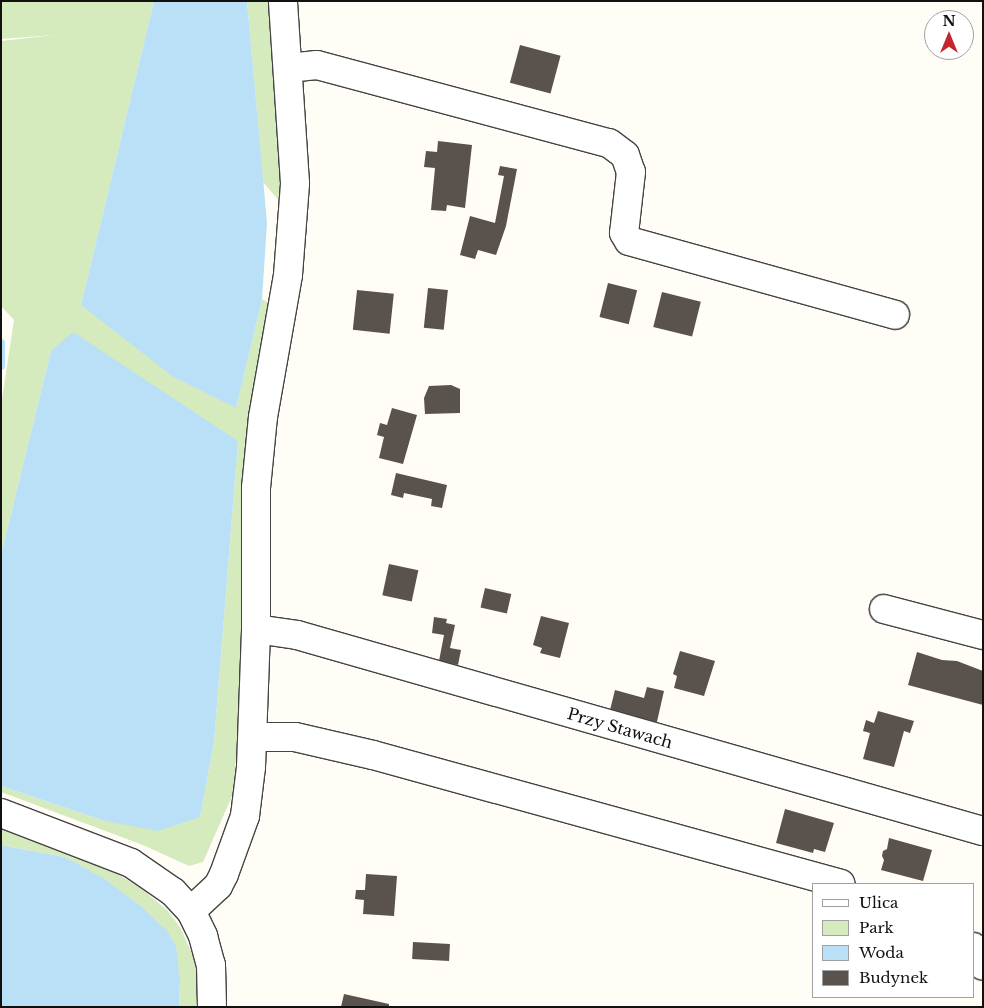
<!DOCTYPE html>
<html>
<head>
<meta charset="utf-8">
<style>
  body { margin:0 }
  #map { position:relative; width:984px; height:1008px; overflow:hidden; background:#fffdf5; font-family:"Libre Baskerville",serif }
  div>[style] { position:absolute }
  .green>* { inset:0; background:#d5ebbd }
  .water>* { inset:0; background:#b9e0f7 }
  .stream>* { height:8px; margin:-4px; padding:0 4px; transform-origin:4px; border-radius:4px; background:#b9e0f7 }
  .building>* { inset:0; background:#5a524d; transform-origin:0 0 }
  .roads { filter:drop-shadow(1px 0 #444) drop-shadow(-1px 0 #444) drop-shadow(0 1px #444) drop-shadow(0 -1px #444) }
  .minor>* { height:28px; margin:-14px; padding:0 14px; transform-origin:14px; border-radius:14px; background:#fff }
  span { translate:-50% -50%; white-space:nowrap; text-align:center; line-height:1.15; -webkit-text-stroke:5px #fff; paint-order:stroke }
  .street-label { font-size:16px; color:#111 }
  .frame { position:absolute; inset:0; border:2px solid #111; pointer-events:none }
  .legend { position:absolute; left:812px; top:883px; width:162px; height:115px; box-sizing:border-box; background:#fff; border:1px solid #a0a0a0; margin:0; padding:6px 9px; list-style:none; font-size:15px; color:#111 }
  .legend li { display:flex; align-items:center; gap:10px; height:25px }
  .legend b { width:25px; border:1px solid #a0a0a0 }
  .north { position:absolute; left:924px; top:10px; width:50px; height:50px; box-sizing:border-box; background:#fff; border:1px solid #a0a0a0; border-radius:50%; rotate:0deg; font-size:14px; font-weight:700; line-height:20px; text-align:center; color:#111 }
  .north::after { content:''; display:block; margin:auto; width:18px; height:22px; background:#c4262e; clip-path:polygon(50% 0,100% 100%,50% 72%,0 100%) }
</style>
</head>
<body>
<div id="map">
  <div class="green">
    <div style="clip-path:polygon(1px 1px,154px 1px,81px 305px,236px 407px,262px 299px,274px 306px,233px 794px,203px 862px,189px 866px,143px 845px,1px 792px,1px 786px,105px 821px,200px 817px,214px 742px,238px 441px,51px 351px,1px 555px,1px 406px,14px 320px,1px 306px,1px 41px,55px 35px,1px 39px)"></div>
    <div style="clip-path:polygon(247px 1px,268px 1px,282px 204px,263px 182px)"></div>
    <div style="clip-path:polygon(1px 826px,116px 873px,142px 889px,168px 911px,180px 927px,194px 958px,199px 985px,197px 1007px,179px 1007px,180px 982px,65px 857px,1px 845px)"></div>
  </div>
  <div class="water">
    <div style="clip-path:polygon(154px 1px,247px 1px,267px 223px,262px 299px,236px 408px,172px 376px,81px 305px)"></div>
    <div style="clip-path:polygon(73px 332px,238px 441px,214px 742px,200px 817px,158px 831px,105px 821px,1px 786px,1px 555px,51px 351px)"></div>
    <div style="clip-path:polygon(1px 845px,65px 857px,103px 878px,142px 907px,167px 931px,176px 946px,180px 982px,179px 1007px,1px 1007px)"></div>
  </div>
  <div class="stream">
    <div style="left:1px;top:343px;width:23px;rotate:90deg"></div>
  </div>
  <div class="building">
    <div style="left:520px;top:45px;width:42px;height:39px;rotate:15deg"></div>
    <div style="clip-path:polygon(438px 141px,472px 145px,465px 208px,447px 205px,446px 211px,431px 210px,435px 168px,424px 167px,426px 151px,437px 152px)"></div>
    <div style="clip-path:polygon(500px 166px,517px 169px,506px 226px,496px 255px,478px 250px,475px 259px,460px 255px,470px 216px,495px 223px,504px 176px,498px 175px)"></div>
    <div style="left:608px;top:283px;width:30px;height:35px;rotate:14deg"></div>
    <div style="left:428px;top:288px;width:20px;height:40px;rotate:6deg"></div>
    <div style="left:357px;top:290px;width:37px;height:40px;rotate:6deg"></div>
    <div style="left:662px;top:292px;width:40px;height:36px;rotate:14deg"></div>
    <div style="clip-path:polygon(451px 385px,460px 389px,460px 413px,425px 414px,424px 398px,429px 386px)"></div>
    <div style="clip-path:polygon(392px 408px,417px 415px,403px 464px,379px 458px,384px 437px,377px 435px,380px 423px,387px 425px)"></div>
    <div style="clip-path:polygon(396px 473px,447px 485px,442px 508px,431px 506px,432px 499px,404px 493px,403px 498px,391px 495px)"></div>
    <div style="left:389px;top:564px;width:30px;height:32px;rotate:12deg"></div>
    <div style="left:485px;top:588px;width:27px;height:20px;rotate:13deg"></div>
    <div style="clip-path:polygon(541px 616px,569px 623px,560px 658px,540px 653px,542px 648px,533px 645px)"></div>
    <div style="clip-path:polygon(434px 617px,447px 619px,446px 623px,455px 625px,450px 648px,461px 650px,458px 665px,439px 661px,444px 635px,432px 633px)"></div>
    <div style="clip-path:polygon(680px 651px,715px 661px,704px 696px,674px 688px,677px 676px,673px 674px)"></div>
    <div style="clip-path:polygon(917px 652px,942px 660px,957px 661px,983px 671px,983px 705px,908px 685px)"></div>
    <div style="clip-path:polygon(647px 687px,664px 691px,656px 726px,609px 714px,615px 690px,644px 698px)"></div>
    <div style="clip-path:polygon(878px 711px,914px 721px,910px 733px,904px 731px,894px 767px,863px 759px,870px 733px,863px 731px,866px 720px,874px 723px)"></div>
    <div style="clip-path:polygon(785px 809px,834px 823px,825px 852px,814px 849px,813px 853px,776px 843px)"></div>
    <div style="clip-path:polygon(889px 838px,932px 850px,923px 881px,881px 870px,884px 860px,882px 856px,883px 851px,887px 849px)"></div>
    <div style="clip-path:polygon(366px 874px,397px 876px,394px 916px,363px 914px,364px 900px,355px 899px,356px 890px,365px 890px)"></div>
    <div style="left:413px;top:942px;width:37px;height:17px;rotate:3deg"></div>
    <div style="clip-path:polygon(344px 994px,389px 1004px,389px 1007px,341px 1007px)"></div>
  </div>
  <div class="roads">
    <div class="minor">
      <div style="left:288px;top:68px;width:29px;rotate:-6deg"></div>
      <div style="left:317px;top:65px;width:302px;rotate:15deg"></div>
      <div style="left:609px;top:143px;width:20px;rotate:37deg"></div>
      <div style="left:625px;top:155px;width:18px;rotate:71deg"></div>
      <div style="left:631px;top:172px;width:61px;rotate:96.5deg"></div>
      <div style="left:624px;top:233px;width:9px;rotate:58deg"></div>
      <div style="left:629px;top:241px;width:276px;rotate:15.5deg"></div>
      <div style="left:884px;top:609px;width:102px;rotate:14.7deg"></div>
      <div style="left:256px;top:629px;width:41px;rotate:8.3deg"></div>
      <div style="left:297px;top:635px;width:713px;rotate:15.95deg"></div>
      <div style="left:253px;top:737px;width:42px"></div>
      <div style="left:295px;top:737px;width:80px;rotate:13deg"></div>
      <div style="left:373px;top:755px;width:485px;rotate:15.4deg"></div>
      <div style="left:1px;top:813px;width:139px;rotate:21deg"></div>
      <div style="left:131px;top:863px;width:51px;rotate:34.6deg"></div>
      <div style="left:173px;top:892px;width:26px;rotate:47deg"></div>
      <div style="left:191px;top:911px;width:28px;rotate:64deg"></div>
      <div style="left:203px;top:936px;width:30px;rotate:75deg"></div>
      <div style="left:211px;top:965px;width:42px;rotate:88.6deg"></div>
      <div style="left:191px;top:911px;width:37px;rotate:-43deg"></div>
      <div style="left:218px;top:886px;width:13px;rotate:-63deg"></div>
      <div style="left:224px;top:874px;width:62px;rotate:-70.1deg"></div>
      <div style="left:245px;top:816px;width:49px;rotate:-83deg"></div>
      <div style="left:251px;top:767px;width:138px;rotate:-87.9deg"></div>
      <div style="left:256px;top:629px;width:141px;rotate:-90deg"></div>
      <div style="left:256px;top:488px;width:71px;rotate:-84.4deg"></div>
      <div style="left:263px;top:417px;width:144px;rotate:-80deg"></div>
      <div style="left:288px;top:275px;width:92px;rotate:-85.6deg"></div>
      <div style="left:295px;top:183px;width:182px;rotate:-93.8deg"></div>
      <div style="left:973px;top:947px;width:21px;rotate:62deg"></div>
    </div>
  </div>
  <div class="street-label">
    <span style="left:620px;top:728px;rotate:16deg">Przy Stawach</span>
  </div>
  <div class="frame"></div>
  <ul class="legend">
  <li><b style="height:6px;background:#fff"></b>Ulica</li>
  <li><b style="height:14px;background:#d5ebbd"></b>Park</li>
  <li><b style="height:14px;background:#b9e0f7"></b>Woda</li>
  <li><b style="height:14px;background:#5a524d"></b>Budynek</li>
  </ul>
  <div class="north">N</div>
</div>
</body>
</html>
